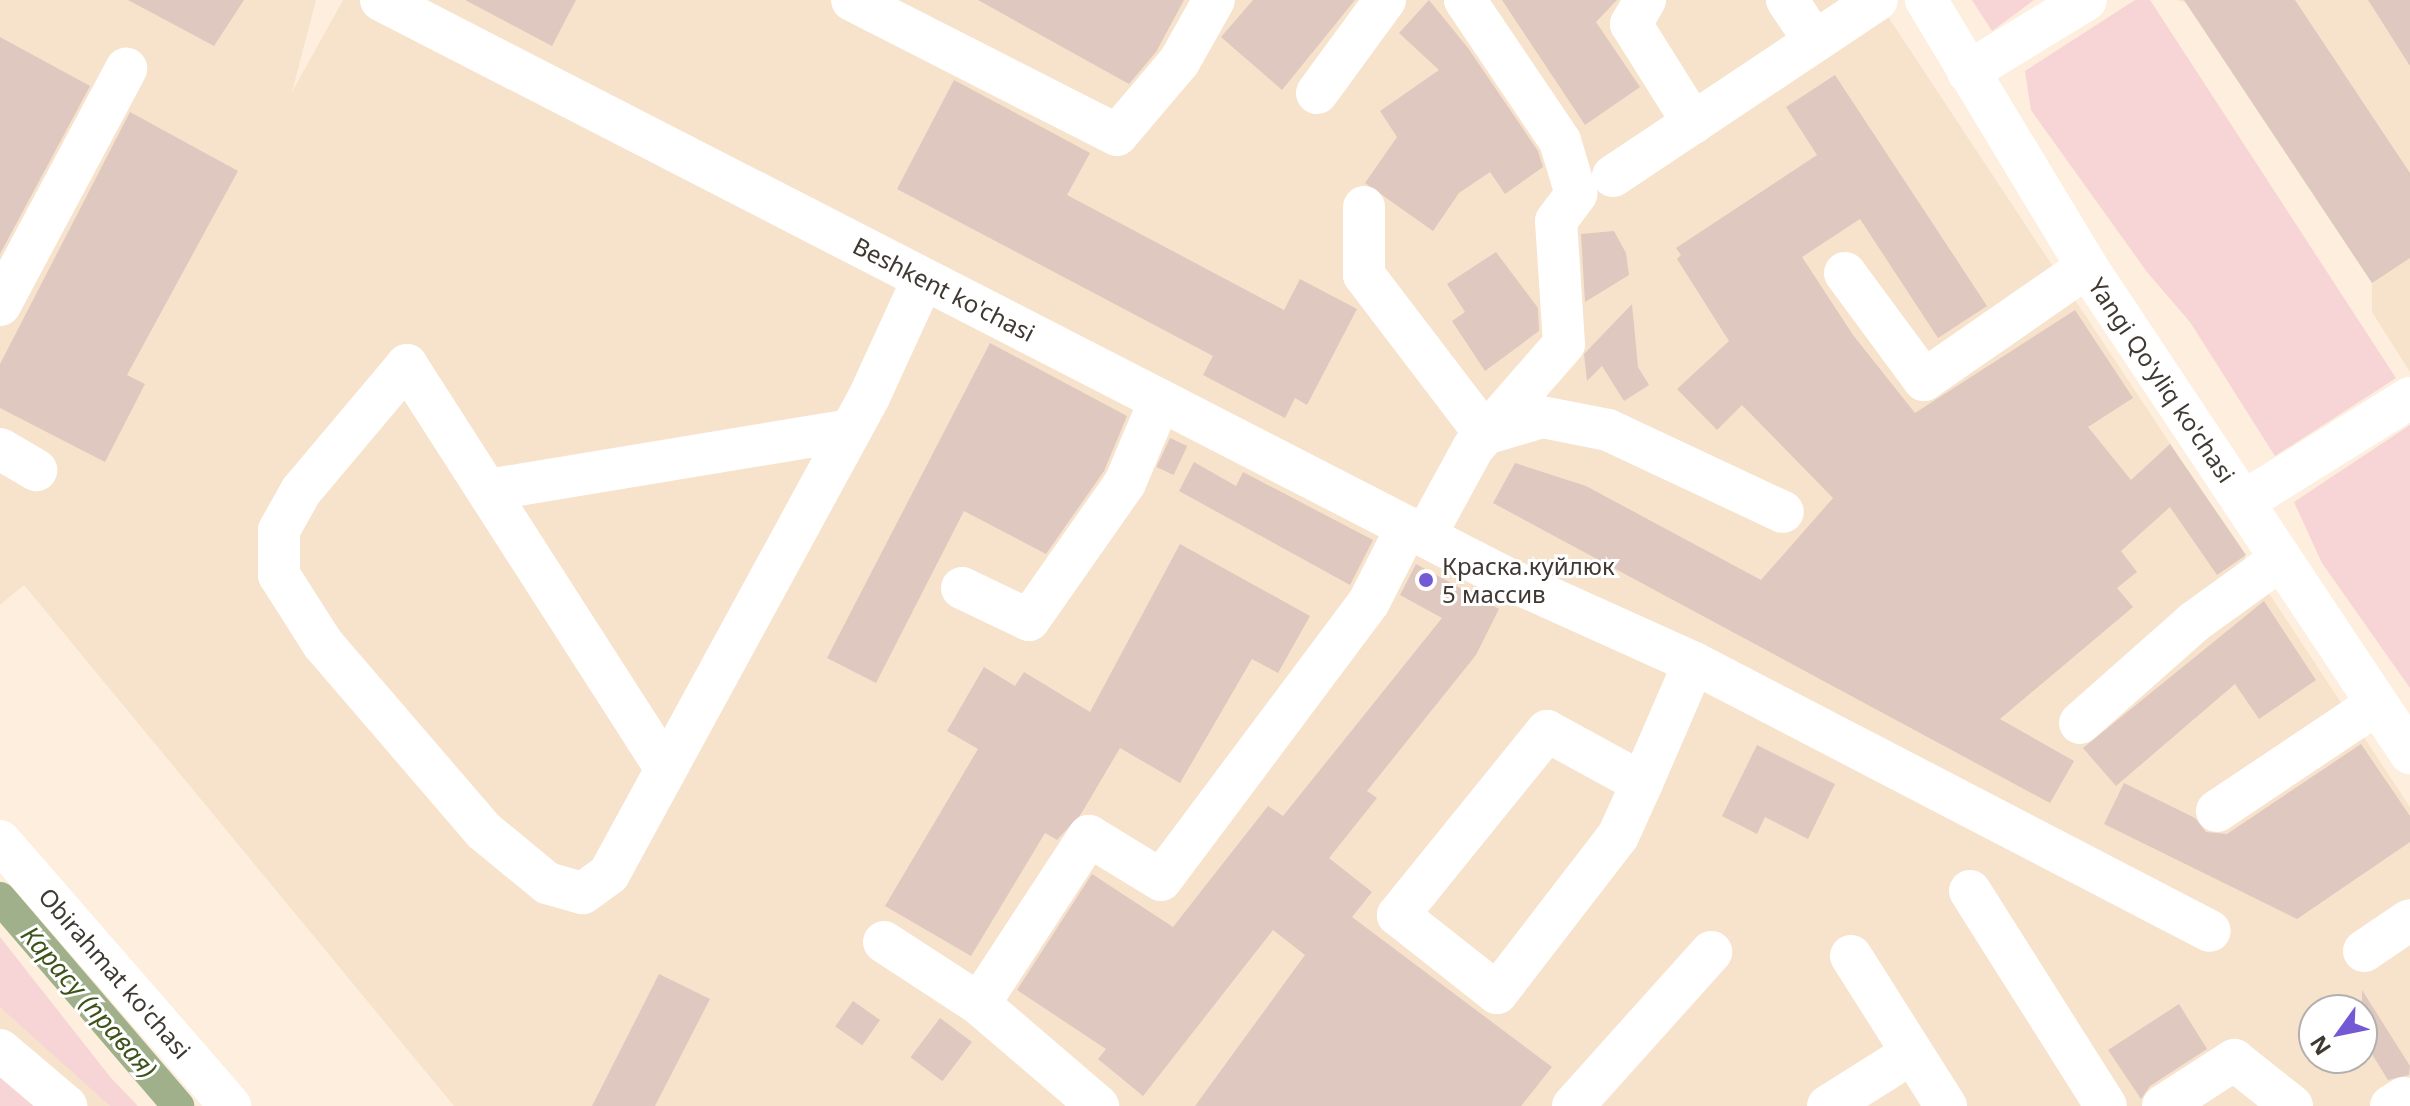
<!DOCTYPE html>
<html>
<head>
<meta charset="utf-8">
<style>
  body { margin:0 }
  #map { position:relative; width:2410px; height:1106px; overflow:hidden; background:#fdeedd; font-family:"Noto Sans",sans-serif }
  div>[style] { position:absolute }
  .built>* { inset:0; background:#f7e3cc }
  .green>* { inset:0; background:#f7d4d6 }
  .canal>* { height:32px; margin:-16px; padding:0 16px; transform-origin:16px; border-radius:16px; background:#9fb08a }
  .building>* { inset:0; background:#dec8bf; transform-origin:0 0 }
  .minor>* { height:42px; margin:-21px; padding:0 21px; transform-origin:21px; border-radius:21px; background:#fff }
  .dots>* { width:22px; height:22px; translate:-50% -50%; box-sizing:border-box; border:4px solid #fff; border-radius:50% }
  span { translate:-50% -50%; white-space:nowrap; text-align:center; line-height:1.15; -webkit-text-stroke:6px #fff; paint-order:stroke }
  .street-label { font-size:24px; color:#3f3932 }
  .poi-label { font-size:24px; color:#3f3932 }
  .left { translate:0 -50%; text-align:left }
  .water-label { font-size:26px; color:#3d531a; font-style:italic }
  .north { position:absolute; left:2298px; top:994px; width:80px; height:80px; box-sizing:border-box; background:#fff; border:2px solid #b2b0ad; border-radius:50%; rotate:237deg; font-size:22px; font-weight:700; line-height:32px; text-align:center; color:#3f3932 }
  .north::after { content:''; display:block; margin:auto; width:28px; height:36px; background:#7359d3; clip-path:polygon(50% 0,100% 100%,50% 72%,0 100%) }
</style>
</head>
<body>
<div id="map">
  <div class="built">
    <div style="clip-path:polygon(evenodd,0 0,316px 0,292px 92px,343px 0,1877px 0,2410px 807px,2410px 1106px,454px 1106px,24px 585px,0 605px,0 0,2314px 1010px,2362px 1010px,2362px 1058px,2314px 1058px,2314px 1010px)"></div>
    <div style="clip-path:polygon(2177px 0,2410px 0,2410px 372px,2372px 312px,2372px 282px,2186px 3px)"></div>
    <div style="clip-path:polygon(0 1007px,25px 1026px,110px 1106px,0 1106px)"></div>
  </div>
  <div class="green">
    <div style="clip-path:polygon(1972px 0,2034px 0,1992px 31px)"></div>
    <div style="clip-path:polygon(2135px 0,2150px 0,2396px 378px,2275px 456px,2190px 322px,2147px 272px,2031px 110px,2025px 71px)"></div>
    <div style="clip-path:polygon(2410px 425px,2410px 688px,2322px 563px,2294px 502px)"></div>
    <div style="clip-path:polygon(0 937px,111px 1078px,138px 1106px,110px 1106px,0 1007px)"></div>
    <div style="clip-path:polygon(0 1071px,42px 1106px,0 1106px)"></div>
  </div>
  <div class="canal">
    <div style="left:0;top:898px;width:274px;rotate:49.4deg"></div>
  </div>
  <div class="building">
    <div style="clip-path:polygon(128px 0,244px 0,214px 46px)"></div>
    <div style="clip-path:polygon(465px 0,576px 0,552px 46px)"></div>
    <div style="clip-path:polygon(978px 0,1184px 0,1156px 52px,1129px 84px)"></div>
    <div style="clip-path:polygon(1253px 0,1355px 0,1282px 90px,1221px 37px)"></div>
    <div style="clip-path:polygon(1429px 0,1468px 48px,1538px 151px,1543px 167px,1505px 194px,1490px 172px,1459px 193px,1433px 231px,1365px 183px,1397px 137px,1380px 111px,1439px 70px,1399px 33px)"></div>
    <div style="clip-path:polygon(1502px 0,1617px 0,1596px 22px,1640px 87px,1585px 125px)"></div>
    <div style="clip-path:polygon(2184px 0,2295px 0,2410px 173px,2410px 258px,2372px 283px)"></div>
    <div style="clip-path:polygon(2368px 0,2410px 0,2410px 66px)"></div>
    <div style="clip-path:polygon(0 37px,90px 86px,0 254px)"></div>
    <div style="clip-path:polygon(1835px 75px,1987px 306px,1938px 338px,1860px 219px,1802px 257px,1853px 335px,1915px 413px,2075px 310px,2133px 398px,2088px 427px,2131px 480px,2170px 444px,2246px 555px,2217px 575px,2170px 507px,2121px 551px,2137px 572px,2117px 588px,2133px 607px,2000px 719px,2074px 761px,2050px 803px,1493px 503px,1515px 463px,1586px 486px,1761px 580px,1833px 498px,1742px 405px,1717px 430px,1677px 389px,1729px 341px,1677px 259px,1681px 255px,1676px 248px,1817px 155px,1786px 107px)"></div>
    <div style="clip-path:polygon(954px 80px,1090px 153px,1067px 195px,1284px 310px,1300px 279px,1357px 309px,1307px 405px,1295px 398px,1285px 418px,1203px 375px,1213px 356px,897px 189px)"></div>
    <div style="clip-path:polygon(130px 112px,238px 171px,127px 375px,145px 384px,105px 462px,0 408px,0 364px)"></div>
    <div style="clip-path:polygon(1614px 231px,1626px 253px,1629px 275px,1585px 302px,1581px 234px)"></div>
    <div style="clip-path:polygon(1496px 252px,1538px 308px,1539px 331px,1485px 371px,1452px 321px,1465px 312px,1447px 284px)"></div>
    <div style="clip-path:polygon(1632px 304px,1638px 367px,1649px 385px,1624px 401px,1602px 366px,1587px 381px,1584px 354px)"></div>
    <div style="clip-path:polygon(990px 343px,1127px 416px,1104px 471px,1046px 554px,964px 511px,876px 683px,827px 658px)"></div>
    <div style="left:1170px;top:438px;width:19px;height:32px;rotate:25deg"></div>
    <div style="clip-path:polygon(1194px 462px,1236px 486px,1243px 472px,1373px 540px,1350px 585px,1179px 491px)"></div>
    <div style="clip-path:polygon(1180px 544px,1310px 616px,1278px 673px,1252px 659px,1180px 783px,1120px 748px,1081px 814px,1057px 840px,1045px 833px,971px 956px,885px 906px,978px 749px,947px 731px,984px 667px,1015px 686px,1024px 672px,1090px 712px)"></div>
    <div style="clip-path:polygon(1416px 564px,1499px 609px,1476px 655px,1367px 791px,1377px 798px,1329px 858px,1372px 892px,1352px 917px,1552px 1067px,1521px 1106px,1195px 1106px,1305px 955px,1273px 930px,1143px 1096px,1098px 1059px,1106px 1049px,1017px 990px,1092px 874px,1173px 927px,1268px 806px,1283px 816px,1442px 618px,1400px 595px)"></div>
    <div style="clip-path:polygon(2264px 601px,2316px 680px,2259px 719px,2235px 684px,2116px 786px,2083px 748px)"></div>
    <div style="clip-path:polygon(2361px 744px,2410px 816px,2410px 842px,2297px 919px,2104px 824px,2124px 783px,2195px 818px,2206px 832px,2227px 834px)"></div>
    <div style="clip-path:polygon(1757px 745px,1835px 784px,1808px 839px,1765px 817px,1757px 834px,1722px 816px)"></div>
    <div style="clip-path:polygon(659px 974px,710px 999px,655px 1106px,592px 1106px)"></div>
    <div style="clip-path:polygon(2362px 990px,2410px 1066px,2409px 1075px,2388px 1080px,2362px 1038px)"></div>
    <div style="left:853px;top:1001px;width:33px;height:31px;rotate:35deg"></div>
    <div style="clip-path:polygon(2179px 1004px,2207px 1049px,2150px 1086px,2141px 1099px,2108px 1050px)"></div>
    <div style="left:940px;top:1018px;width:40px;height:49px;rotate:37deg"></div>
  </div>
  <div class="minor">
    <div style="left:381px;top:0;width:1267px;rotate:27.19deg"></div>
    <div style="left:1508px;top:579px;width:204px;rotate:24.3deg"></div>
    <div style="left:1694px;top:663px;width:581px;rotate:27.45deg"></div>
    <div style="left:852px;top:0;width:297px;rotate:27deg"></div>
    <div style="left:1117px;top:135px;width:96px;rotate:-49.7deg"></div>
    <div style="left:1179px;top:62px;width:71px;rotate:-60.6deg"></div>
    <div style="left:1645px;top:0;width:28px;rotate:120deg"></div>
    <div style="left:1631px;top:24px;width:117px;rotate:57.9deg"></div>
    <div style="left:1787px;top:0;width:50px;rotate:56.3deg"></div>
    <div style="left:1926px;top:0;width:312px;rotate:58.9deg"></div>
    <div style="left:2087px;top:267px;width:584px;rotate:56.39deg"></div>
    <div style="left:1968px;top:72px;width:138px;rotate:-31.4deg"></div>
    <div style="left:1317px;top:93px;width:115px;rotate:-53.8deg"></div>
    <div style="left:1613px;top:176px;width:317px;rotate:-33.7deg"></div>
    <div style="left:1364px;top:207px;width:68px;rotate:90deg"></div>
    <div style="left:1364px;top:275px;width:200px;rotate:52.7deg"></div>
    <div style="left:1485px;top:434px;width:59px;rotate:-16.6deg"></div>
    <div style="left:1542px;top:417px;width:67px;rotate:11.1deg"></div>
    <div style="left:1608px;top:430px;width:193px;rotate:25.1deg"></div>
    <div style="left:1845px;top:273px;width:133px;rotate:53.6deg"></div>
    <div style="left:1924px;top:380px;width:198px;rotate:-34.7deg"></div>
    <div style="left:0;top:305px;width:268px;rotate:-61.9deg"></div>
    <div style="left:0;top:449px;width:42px;rotate:30.3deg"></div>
    <div style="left:488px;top:490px;width:368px;rotate:-9.4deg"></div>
    <div style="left:2243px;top:502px;width:197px;rotate:-31.9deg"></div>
    <div style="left:1425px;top:536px;width:100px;rotate:-61.4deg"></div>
    <div style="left:1473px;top:448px;width:138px;rotate:-48.8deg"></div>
    <div style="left:1564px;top:344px;width:123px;rotate:-93.7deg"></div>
    <div style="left:1556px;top:221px;width:34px;rotate:-53deg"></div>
    <div style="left:1576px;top:194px;width:55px;rotate:-106.8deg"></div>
    <div style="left:1560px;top:141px;width:170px;rotate:-124deg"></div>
    <div style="left:962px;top:588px;width:74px;rotate:25.5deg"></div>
    <div style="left:1029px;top:620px;width:167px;rotate:-55deg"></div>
    <div style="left:1125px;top:483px;width:90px;rotate:-67.1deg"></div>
    <div style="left:2080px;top:723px;width:152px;rotate:-41.5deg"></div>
    <div style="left:2194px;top:622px;width:107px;rotate:-35.9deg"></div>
    <div style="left:666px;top:769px;width:480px;rotate:-122.7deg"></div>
    <div style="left:407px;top:365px;width:165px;rotate:130.1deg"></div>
    <div style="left:301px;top:491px;width:45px;rotate:119.4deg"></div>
    <div style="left:279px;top:530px;width:45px;rotate:90deg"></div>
    <div style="left:279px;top:575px;width:82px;rotate:57.5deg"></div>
    <div style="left:323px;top:644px;width:247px;rotate:49.3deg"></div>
    <div style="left:484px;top:831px;width:82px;rotate:39.5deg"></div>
    <div style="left:547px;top:883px;width:37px;rotate:16deg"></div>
    <div style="left:583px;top:893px;width:32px;rotate:-36deg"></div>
    <div style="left:609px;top:874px;width:543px;rotate:-61.41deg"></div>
    <div style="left:869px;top:397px;width:130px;rotate:-65.4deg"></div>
    <div style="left:1642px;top:783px;width:108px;rotate:-151.3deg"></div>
    <div style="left:1547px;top:731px;width:237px;rotate:129deg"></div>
    <div style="left:1398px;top:915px;width:126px;rotate:38.2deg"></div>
    <div style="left:1497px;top:993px;width:198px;rotate:-52.4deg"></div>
    <div style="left:1618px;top:836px;width:58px;rotate:-65.6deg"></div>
    <div style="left:1642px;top:783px;width:131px;rotate:-66.6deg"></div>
    <div style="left:2217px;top:811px;width:192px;rotate:-33.8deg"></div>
    <div style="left:0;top:841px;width:351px;rotate:49deg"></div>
    <div style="left:1970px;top:891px;width:254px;rotate:57.7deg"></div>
    <div style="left:884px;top:942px;width:113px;rotate:33.1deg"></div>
    <div style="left:979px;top:1004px;width:157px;rotate:40.6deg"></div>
    <div style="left:2364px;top:951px;width:55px;rotate:-34deg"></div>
    <div style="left:1851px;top:956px;width:178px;rotate:57.7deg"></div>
    <div style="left:979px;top:1004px;width:201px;rotate:-56.8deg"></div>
    <div style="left:1089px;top:836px;width:84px;rotate:31.4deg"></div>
    <div style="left:1161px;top:880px;width:347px;rotate:-53.2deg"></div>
    <div style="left:1369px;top:602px;width:84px;rotate:-63.1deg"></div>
    <div style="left:0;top:1050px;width:87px;rotate:40.3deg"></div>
    <div style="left:1573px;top:1106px;width:207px;rotate:-48.1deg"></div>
    <div style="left:1828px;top:1106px;width:99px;rotate:-32.2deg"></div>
    <div style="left:2163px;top:1106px;width:85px;rotate:-32.9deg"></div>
    <div style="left:2234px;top:1060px;width:74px;rotate:38.4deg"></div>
    <div style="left:2391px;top:1106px;width:15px;rotate:-32deg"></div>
  </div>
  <div class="dots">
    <div style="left:1426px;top:580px;background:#7359d3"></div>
  </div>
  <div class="street-label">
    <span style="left:944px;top:289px;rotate:27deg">Beshkent ko'chasi</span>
    <span style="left:2162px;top:380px;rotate:56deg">Yangi Qo'yliq ko'chasi</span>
    <span style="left:115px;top:973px;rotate:49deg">Obirahmat ko'chasi</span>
  </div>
  <div class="poi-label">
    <span class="left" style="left:1442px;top:580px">Краска.куйлюк<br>5 массив</span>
  </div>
  <div class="water-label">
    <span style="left:89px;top:1002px;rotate:49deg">Карасу (правая)</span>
  </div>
  <div class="north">N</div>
</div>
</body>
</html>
